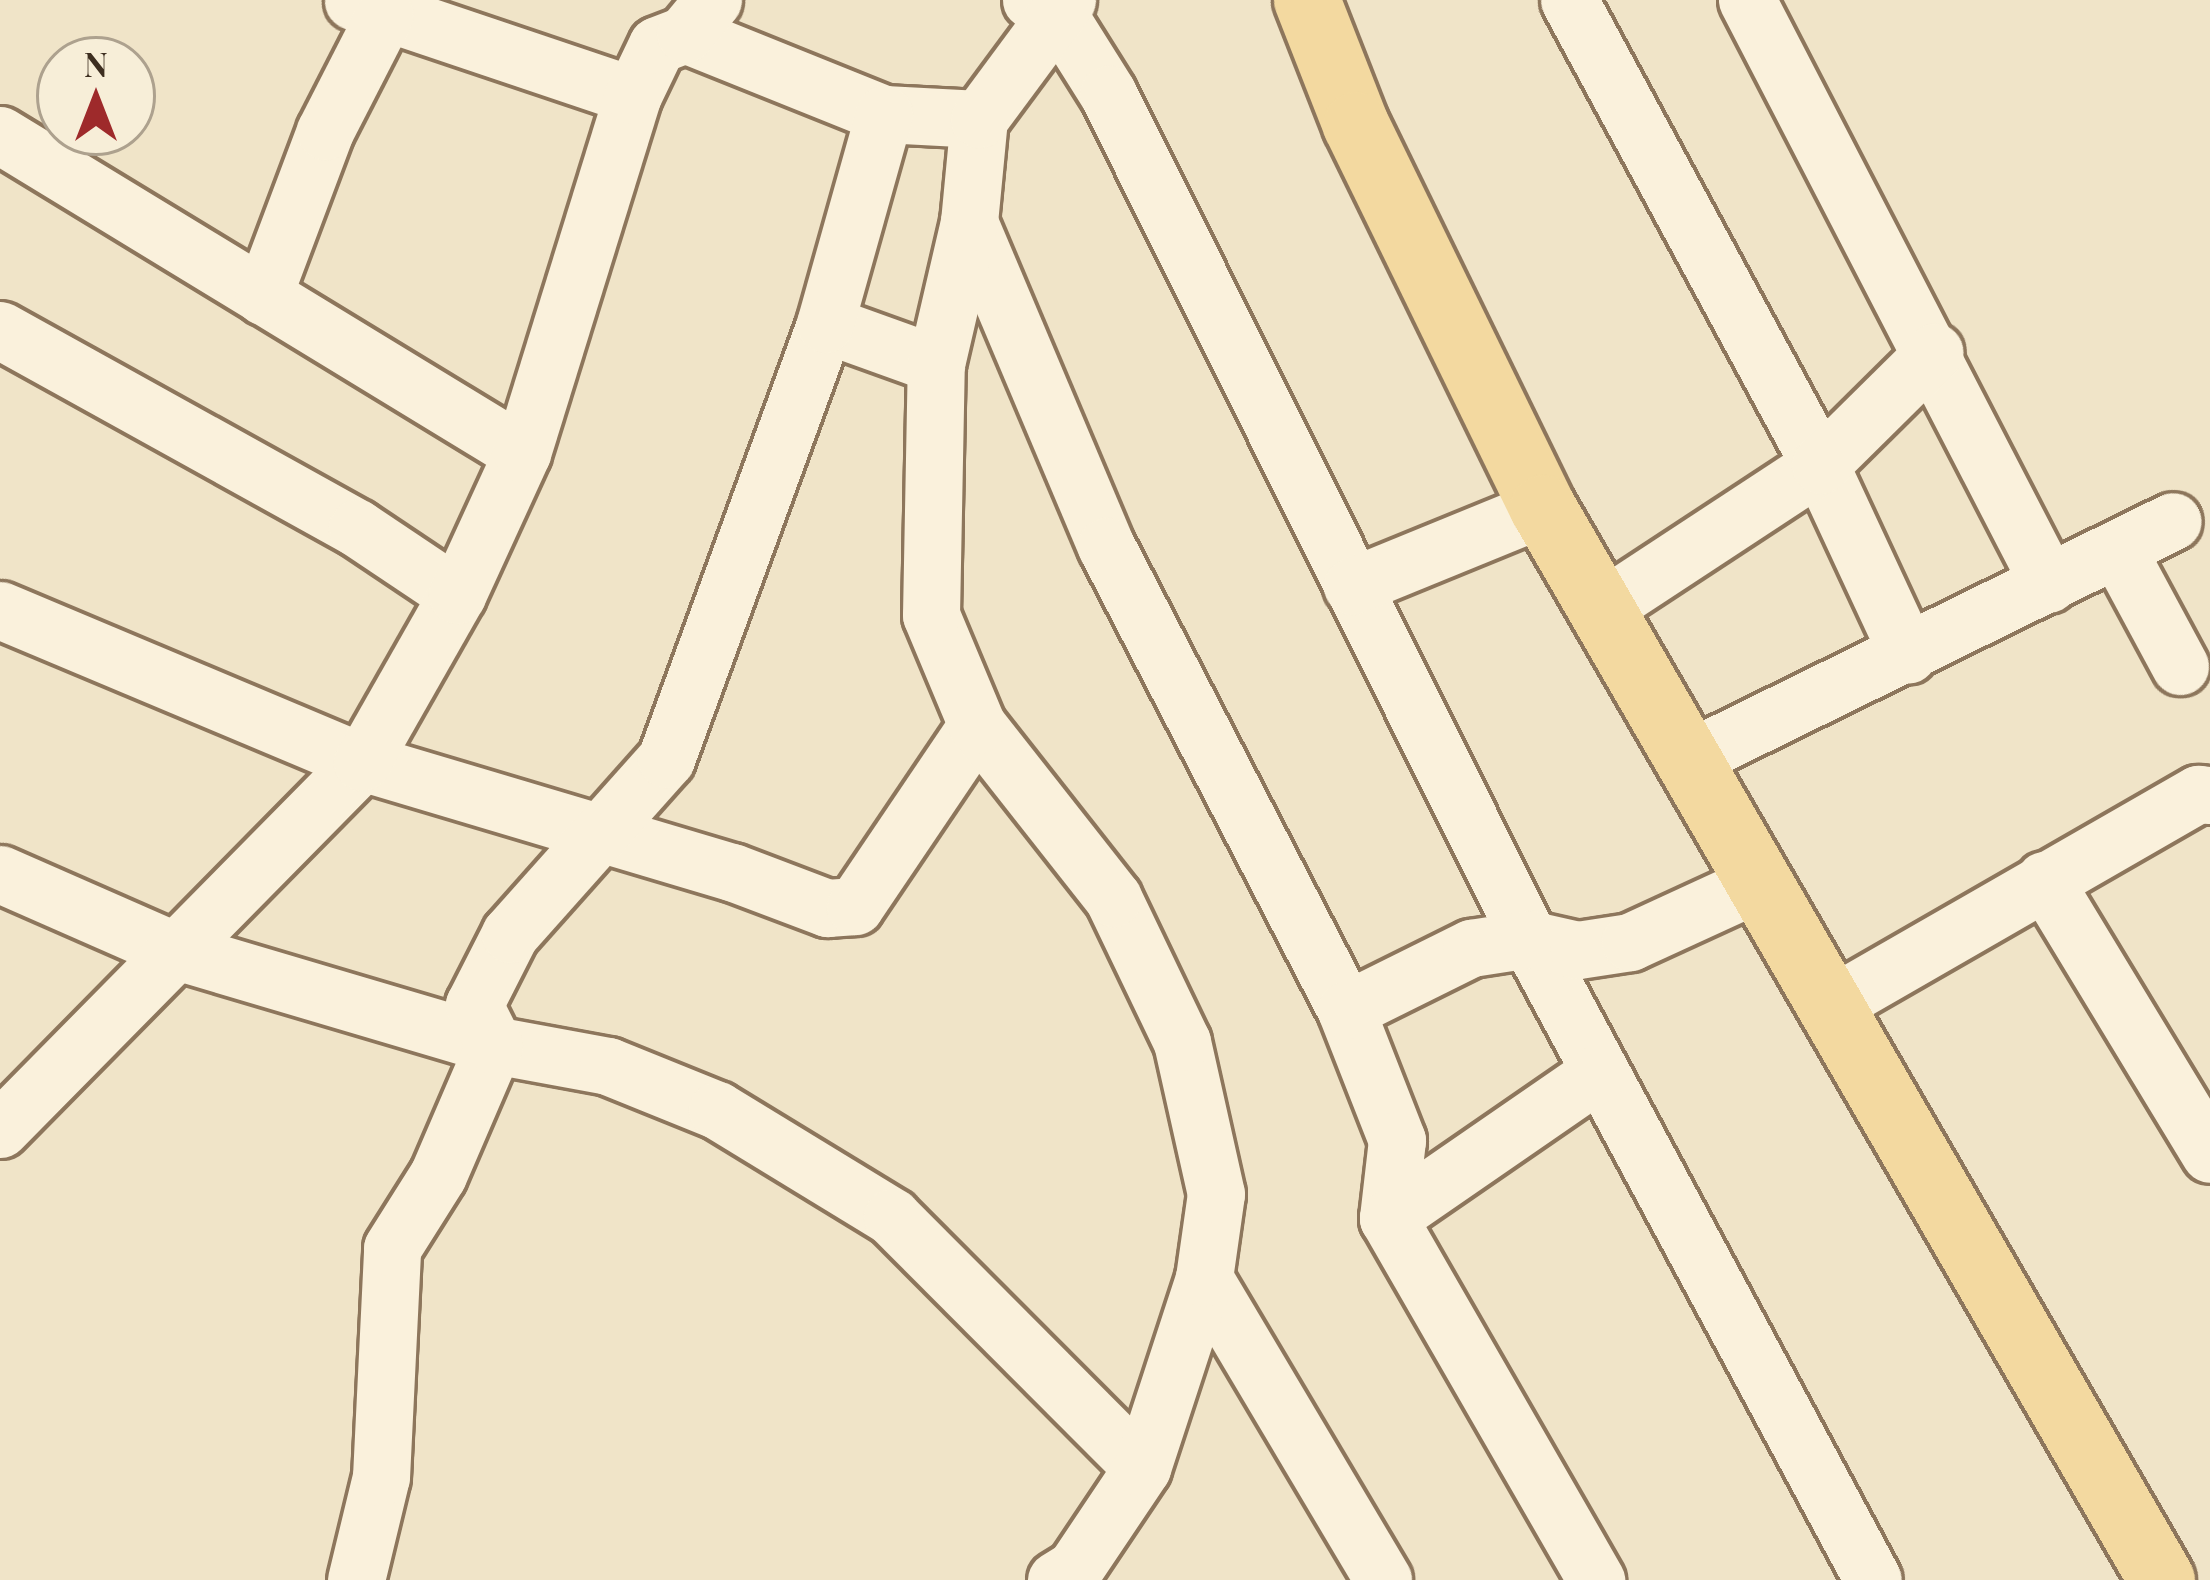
<!DOCTYPE html>
<html>
<head>
<meta charset="utf-8">
<style>
  body { margin:0 }
  #map { position:relative; width:2210px; height:1580px; overflow:hidden; background:#f0e4c8; font-family:"Playfair Display",serif }
  div>[style] { position:absolute }
  .roads { filter:drop-shadow(3px 0 #8d765c) drop-shadow(-3px 0 #8d765c) drop-shadow(0 3px #8d765c) drop-shadow(0 -3px #8d765c) }
  .minor>* { height:57px; margin:-28.5px; padding:0 28.5px; transform-origin:28.5px; border-radius:28.5px; background:#faf1dc }
  .major>* { height:66px; margin:-33px; padding:0 33px; transform-origin:33px; border-radius:33px; background:#f3d9a0 }
  span { translate:-50% -50%; white-space:nowrap; text-align:center; line-height:1.15; -webkit-text-stroke:9px #f7eed8; paint-order:stroke }
  .north { position:absolute; left:36px; top:36px; width:120px; height:120px; box-sizing:border-box; background:#f7eed8; border:3px solid #ada18e; border-radius:50%; rotate:0deg; font-size:33px; font-weight:700; line-height:48px; text-align:center; color:#3d2e20 }
  .north::after { content:''; display:block; margin:auto; width:42px; height:54px; background:#9e2a2b; clip-path:polygon(50% 0,100% 100%,50% 72%,0 100%) }
</style>
</head>
<body>
<div id="map">
  <div class="roads">
    <div class="minor">
      <div style="left:1031px;top:0;width:27px;rotate:24deg"></div>
      <div style="left:1056px;top:11px;width:98px;rotate:57.9deg"></div>
      <div style="left:1108px;top:94px;width:944px;rotate:63.52deg"></div>
      <div style="left:1529px;top:939px;width:727px;rotate:61.78deg"></div>
      <div style="left:1569px;top:0;width:528px;rotate:61.64deg"></div>
      <div style="left:1820px;top:465px;width:209px;rotate:65.1deg"></div>
      <div style="left:1747px;top:0;width:657px;rotate:62.66deg"></div>
      <div style="left:353px;top:1px;width:295px;rotate:18.6deg"></div>
      <div style="left:685px;top:34px;width:214px;rotate:21.9deg"></div>
      <div style="left:884px;top:114px;width:95px;rotate:3deg"></div>
      <div style="left:0;top:135px;width:611px;rotate:31.35deg"></div>
      <div style="left:969px;top:222px;width:352px;rotate:67.1deg"></div>
      <div style="left:1106px;top:546px;width:522px;rotate:62.65deg"></div>
      <div style="left:1346px;top:1010px;width:140px;rotate:68.6deg"></div>
      <div style="left:1397px;top:1140px;width:79px;rotate:96.6deg"></div>
      <div style="left:1388px;top:1218px;width:418px;rotate:60.1deg"></div>
      <div style="left:263px;top:296px;width:176px;rotate:-69.4deg"></div>
      <div style="left:325px;top:131px;width:131px;rotate:-62.9deg"></div>
      <div style="left:825px;top:324px;width:118px;rotate:19.8deg"></div>
      <div style="left:0;top:330px;width:408px;rotate:29deg"></div>
      <div style="left:357px;top:528px;width:120px;rotate:33.8deg"></div>
      <div style="left:2117px;top:549px;width:133px;rotate:61.7deg"></div>
      <div style="left:1352px;top:586px;width:206px;rotate:-22.2deg"></div>
      <div style="left:0;top:610px;width:393px;rotate:22.8deg"></div>
      <div style="left:362px;top:762px;width:386px;rotate:16.6deg"></div>
      <div style="left:732px;top:872px;width:102px;rotate:20.8deg"></div>
      <div style="left:827px;top:908px;width:28px;rotate:-4deg"></div>
      <div style="left:855px;top:906px;width:218px;rotate:-56deg"></div>
      <div style="left:1599px;top:610px;width:264px;rotate:-33.3deg"></div>
      <div style="left:1820px;top:465px;width:161px;rotate:-44.7deg"></div>
      <div style="left:1686px;top:760px;width:542px;rotate:-26.14deg"></div>
      <div style="left:0;top:874px;width:189px;rotate:23.7deg"></div>
      <div style="left:173px;top:950px;width:335px;rotate:16.5deg"></div>
      <div style="left:494px;top:1045px;width:116px;rotate:10.4deg"></div>
      <div style="left:608px;top:1066px;width:118px;rotate:22deg"></div>
      <div style="left:717px;top:1110px;width:205px;rotate:31.4deg"></div>
      <div style="left:892px;top:1217px;width:354px;rotate:45.1deg"></div>
      <div style="left:2044px;top:880px;width:320px;rotate:58.8deg"></div>
      <div style="left:1829px;top:1006px;width:426px;rotate:-29.9deg"></div>
      <div style="left:2198px;top:794px;width:12px;rotate:5deg"></div>
      <div style="left:1346px;top:1010px;width:140px;rotate:-26.4deg"></div>
      <div style="left:1471px;top:948px;width:59px;rotate:-8.8deg"></div>
      <div style="left:1529px;top:939px;width:50px;rotate:12.7deg"></div>
      <div style="left:1578px;top:950px;width:53px;rotate:-8.7deg"></div>
      <div style="left:1630px;top:942px;width:139px;rotate:-24.7deg"></div>
      <div style="left:0;top:1129px;width:515px;rotate:-45.39deg"></div>
      <div style="left:362px;top:762px;width:192px;rotate:-60.4deg"></div>
      <div style="left:457px;top:595px;width:156px;rotate:-65.4deg"></div>
      <div style="left:522px;top:453px;width:375px;rotate:-72.8deg"></div>
      <div style="left:633px;top:95px;width:55px;rotate:-64.4deg"></div>
      <div style="left:657px;top:45px;width:30px;rotate:-21deg"></div>
      <div style="left:685px;top:34px;width:44px;rotate:-50.5deg"></div>
      <div style="left:1388px;top:1218px;width:257px;rotate:-34.6deg"></div>
      <div style="left:1204px;top:1278px;width:351px;rotate:59.3deg"></div>
      <div style="left:356px;top:1580px;width:106px;rotate:-76.4deg"></div>
      <div style="left:381px;top:1477px;width:229px;rotate:-87.2deg"></div>
      <div style="left:392px;top:1248px;width:86px;rotate:-57.8deg"></div>
      <div style="left:438px;top:1175px;width:142px;rotate:-66.7deg"></div>
      <div style="left:494px;top:1045px;width:45px;rotate:-116.6deg"></div>
      <div style="left:474px;top:1005px;width:80px;rotate:-63.1deg"></div>
      <div style="left:510px;top:934px;width:234px;rotate:-48.3deg"></div>
      <div style="left:666px;top:759px;width:463px;rotate:-69.9deg"></div>
      <div style="left:825px;top:324px;width:218px;rotate:-74.3deg"></div>
      <div style="left:1056px;top:1580px;width:22px;rotate:-32deg"></div>
      <div style="left:1075px;top:1568px;width:120px;rotate:-56.2deg"></div>
      <div style="left:1142px;top:1468px;width:200px;rotate:-71.9deg"></div>
      <div style="left:1204px;top:1278px;width:85px;rotate:-81.9deg"></div>
      <div style="left:1216px;top:1194px;width:156px;rotate:-102.6deg"></div>
      <div style="left:1182px;top:1042px;width:160px;rotate:-115.6deg"></div>
      <div style="left:1113px;top:898px;width:220px;rotate:-128.2deg"></div>
      <div style="left:977px;top:725px;width:119px;rotate:-112.7deg"></div>
      <div style="left:931px;top:615px;width:251px;rotate:-88.9deg"></div>
      <div style="left:936px;top:364px;width:146px;rotate:-76.9deg"></div>
      <div style="left:969px;top:222px;width:103px;rotate:-84.5deg"></div>
      <div style="left:979px;top:119px;width:148px;rotate:-53.5deg"></div>
    </div>
    <div class="major">
      <div style="left:1307px;top:0;width:134px;rotate:68.6deg"></div>
      <div style="left:1356px;top:125px;width:426px;rotate:64deg"></div>
      <div style="left:1543px;top:508px;width:1238px;rotate:60deg"></div>
    </div>
  </div>
  <div class="north">N</div>
</div>
</body>
</html>
